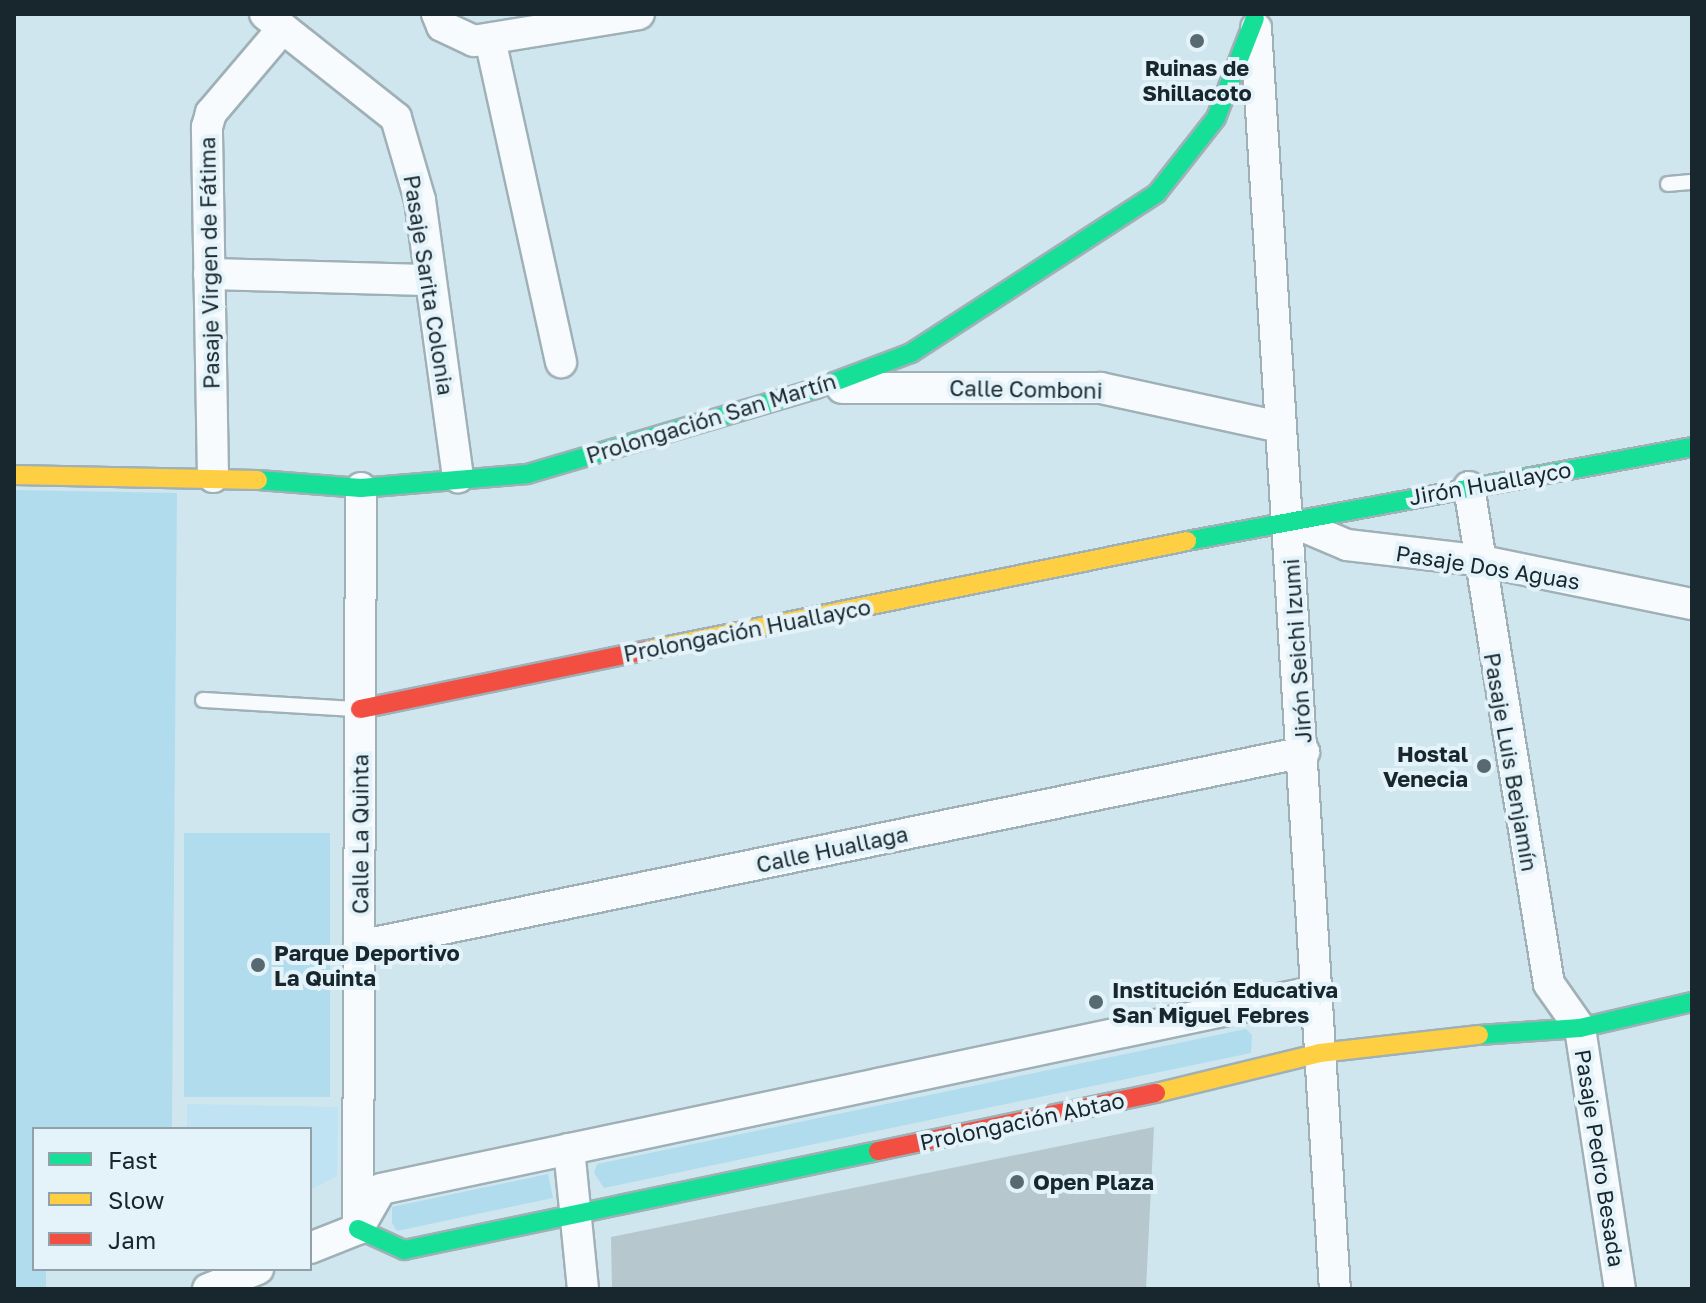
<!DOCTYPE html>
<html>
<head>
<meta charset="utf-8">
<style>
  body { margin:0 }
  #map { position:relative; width:1706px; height:1303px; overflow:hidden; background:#d0e6ef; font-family:"Golos Text",sans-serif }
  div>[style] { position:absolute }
  .built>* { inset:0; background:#bfe3f3 }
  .green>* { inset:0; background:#b0dcee; transform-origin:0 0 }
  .building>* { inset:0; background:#b6c7ce }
  .roads { filter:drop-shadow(2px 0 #9fb0b7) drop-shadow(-2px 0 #9fb0b7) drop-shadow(0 2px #9fb0b7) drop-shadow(0 -2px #9fb0b7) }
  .lane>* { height:14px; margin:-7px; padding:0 7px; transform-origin:7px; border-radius:7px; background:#f8fbfd }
  .street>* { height:30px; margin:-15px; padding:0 15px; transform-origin:15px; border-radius:15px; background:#f8fbfd }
  .fast>* { height:18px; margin:-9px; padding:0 9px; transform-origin:9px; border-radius:9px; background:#16e098 }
  .slow>* { height:18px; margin:-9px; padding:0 9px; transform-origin:9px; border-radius:9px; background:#ffcf43 }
  .jam>* { height:18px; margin:-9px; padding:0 9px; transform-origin:9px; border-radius:9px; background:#f24e42 }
  .dots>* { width:22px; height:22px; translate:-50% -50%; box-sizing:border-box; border:4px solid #e4f3fa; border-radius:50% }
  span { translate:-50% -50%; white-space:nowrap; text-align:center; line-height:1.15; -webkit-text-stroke:8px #e4f3fa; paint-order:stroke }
  .poi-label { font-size:22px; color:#17272d; font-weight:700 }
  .right { translate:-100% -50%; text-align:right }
  .left { translate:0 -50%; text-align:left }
  .street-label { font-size:22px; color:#17272d }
  .frame { position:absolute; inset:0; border:16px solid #17272d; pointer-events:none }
  .legend { position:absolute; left:32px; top:1127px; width:280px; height:144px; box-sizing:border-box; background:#e4f3fa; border:2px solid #92a1a8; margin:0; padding:10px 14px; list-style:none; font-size:24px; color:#17272d }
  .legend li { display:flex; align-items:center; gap:16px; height:40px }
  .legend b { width:40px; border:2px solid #92a1a8 }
</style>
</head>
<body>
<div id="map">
  <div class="built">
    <div style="clip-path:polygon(187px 1104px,338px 1107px,337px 1176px,310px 1190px,310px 1129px,187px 1129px)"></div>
  </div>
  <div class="green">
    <div style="clip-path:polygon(14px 490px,177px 493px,172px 1129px,34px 1129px,34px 1269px,46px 1269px,46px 1289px,14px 1289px)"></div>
    <div style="left:184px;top:833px;width:146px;height:264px"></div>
    <div style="clip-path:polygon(1246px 1029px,1252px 1035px,1251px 1053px,604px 1188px,594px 1173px,597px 1164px)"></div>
    <div style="clip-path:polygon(548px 1174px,553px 1198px,397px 1231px,392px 1223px,392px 1207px)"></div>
  </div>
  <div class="building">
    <div style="clip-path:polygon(1154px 1127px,1146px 1289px,612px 1289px,611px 1237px)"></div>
  </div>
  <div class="roads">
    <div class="lane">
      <div style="left:1668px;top:184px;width:24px;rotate:-5deg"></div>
      <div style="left:203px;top:700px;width:153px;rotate:3.4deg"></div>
    </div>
    <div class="street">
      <div style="left:265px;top:14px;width:167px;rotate:38.4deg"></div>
      <div style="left:396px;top:118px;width:85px;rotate:73.7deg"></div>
      <div style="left:420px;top:200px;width:280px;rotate:82.2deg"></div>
      <div style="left:437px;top:14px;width:13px;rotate:67deg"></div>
      <div style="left:442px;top:26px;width:35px;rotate:25deg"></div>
      <div style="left:474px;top:41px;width:167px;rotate:-9.3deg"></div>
      <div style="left:1256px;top:28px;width:1263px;rotate:86.42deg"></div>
      <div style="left:490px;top:39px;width:331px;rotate:77.6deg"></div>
      <div style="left:209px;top:274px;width:219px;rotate:1.6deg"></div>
      <div style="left:842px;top:388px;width:259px"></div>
      <div style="left:1101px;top:388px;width:183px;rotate:12.3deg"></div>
      <div style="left:213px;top:477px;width:350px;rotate:-91deg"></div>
      <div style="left:207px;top:127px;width:15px;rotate:-74deg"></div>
      <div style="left:211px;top:113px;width:111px;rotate:-49.7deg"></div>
      <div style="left:1469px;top:487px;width:503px;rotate:80.86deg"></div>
      <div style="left:1549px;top:984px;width:54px;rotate:54.8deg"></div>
      <div style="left:1580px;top:1028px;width:264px;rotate:81.3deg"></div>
      <div style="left:1288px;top:520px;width:64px;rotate:23deg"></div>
      <div style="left:1347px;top:545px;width:131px;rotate:6.6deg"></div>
      <div style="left:1477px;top:560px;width:219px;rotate:11.6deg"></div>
      <div style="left:359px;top:946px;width:965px;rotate:-11.6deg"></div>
      <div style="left:569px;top:1149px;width:141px;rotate:84.3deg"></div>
      <div style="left:358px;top:1227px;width:739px;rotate:-89.77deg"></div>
      <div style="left:310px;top:1248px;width:52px;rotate:-21.6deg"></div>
      <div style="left:358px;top:1229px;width:46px;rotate:-60.1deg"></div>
      <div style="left:381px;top:1189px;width:957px;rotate:-11.94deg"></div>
      <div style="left:208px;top:1289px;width:54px;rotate:-21.8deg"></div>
    </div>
    <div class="fast">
      <div style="left:258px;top:480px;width:103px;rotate:4.4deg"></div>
      <div style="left:361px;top:488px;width:167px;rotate:-4.8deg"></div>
      <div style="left:527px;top:474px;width:301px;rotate:-16.4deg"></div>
      <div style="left:816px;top:389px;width:102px;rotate:-20.8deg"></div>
      <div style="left:911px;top:353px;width:293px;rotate:-33deg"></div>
      <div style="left:1157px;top:193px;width:95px;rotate:-51.8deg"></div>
      <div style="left:1216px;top:118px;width:107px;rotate:-68.7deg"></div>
      <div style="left:1187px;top:541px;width:514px;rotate:-10.54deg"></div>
      <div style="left:1479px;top:1035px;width:101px;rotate:-4deg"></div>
      <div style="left:1580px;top:1028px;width:115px;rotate:-13.1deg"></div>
      <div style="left:358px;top:1229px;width:51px;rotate:24.5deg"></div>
      <div style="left:404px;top:1250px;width:484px;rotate:-11.8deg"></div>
    </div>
    <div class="slow">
      <div style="left:14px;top:475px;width:244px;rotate:1.2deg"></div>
      <div style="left:648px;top:650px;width:550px;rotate:-11.43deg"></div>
      <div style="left:1156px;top:1093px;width:169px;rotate:-13.7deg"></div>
      <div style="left:1320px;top:1053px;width:160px;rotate:-6.5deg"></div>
    </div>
    <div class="jam">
      <div style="left:360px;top:709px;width:294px;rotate:-11.6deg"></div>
      <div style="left:878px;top:1151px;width:284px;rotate:-11.8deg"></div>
    </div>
  </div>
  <div class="dots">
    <div style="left:1197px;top:41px;background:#586a71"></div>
    <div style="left:1484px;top:766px;background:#586a71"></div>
    <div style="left:258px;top:965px;background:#586a71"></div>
    <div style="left:1096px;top:1002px;background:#586a71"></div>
    <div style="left:1017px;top:1182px;background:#586a71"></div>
  </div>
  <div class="poi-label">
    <span style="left:1197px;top:80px">Ruinas de<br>Shillacoto</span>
    <span class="right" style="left:1468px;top:766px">Hostal<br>Venecia</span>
    <span class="left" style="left:274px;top:965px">Parque Deportivo<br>La Quinta</span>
    <span class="left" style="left:1112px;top:1002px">Institución Educativa<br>San Miguel Febres</span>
    <span class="left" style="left:1033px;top:1182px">Open Plaza</span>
  </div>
  <div class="street-label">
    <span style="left:209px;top:263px;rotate:-91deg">Pasaje Virgen de Fátima</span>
    <span style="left:429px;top:285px;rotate:81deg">Pasaje Sarita Colonia</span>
    <span style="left:1026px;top:389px;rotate:1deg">Calle Comboni</span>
    <span style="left:711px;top:418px;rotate:-17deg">Prolongación San Martín</span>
    <span style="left:1490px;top:483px;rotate:-10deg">Jirón Huallayco</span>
    <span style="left:1488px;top:567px;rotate:9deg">Pasaje Dos Aguas</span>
    <span style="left:747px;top:630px;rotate:-11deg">Prolongación Huallayco</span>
    <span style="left:1297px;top:651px;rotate:-94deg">Jirón Seichi Izumi</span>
    <span style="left:1511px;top:762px;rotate:80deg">Pasaje Luis Benjamín</span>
    <span style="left:360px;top:834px;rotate:-90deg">Calle La Quinta</span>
    <span style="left:832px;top:849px;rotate:-12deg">Calle Huallaga</span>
    <span style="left:1022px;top:1121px;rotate:-12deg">Prolongación Abtao</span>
    <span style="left:1600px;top:1158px;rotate:81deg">Pasaje Pedro Besada</span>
  </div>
  <div class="frame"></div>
  <ul class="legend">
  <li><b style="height:10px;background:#16e098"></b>Fast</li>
  <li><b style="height:10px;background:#ffcf43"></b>Slow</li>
  <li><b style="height:10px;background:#f24e42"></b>Jam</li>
  </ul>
</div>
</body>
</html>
